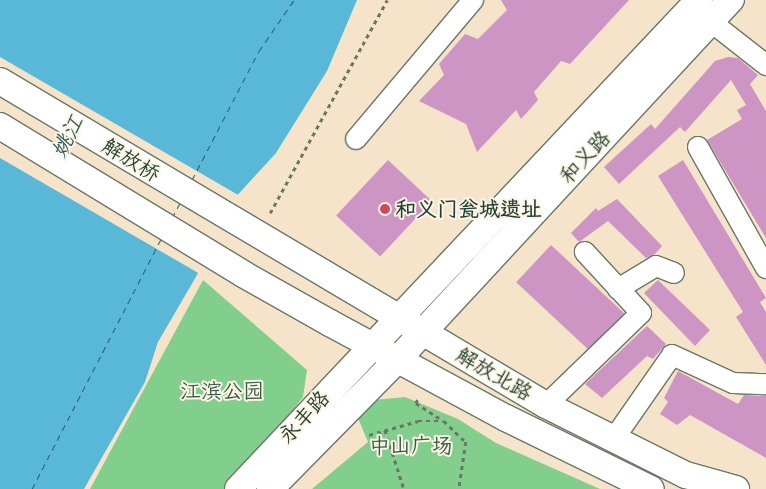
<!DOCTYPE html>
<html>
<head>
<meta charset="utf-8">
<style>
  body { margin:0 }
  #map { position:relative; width:766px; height:489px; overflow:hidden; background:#f5e4c9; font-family:Caveat,"LXGW WenKai TC",sans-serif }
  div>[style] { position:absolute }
  .green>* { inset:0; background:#82ce8c }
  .water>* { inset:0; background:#59b7d7 }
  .pier>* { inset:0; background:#f5e4c9 }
  .ferry>* { height:1px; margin-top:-0.5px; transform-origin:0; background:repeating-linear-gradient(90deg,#2e5c5d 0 6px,transparent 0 11px) }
  .building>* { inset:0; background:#cd95c3; transform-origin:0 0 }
  .path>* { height:2.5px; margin-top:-1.25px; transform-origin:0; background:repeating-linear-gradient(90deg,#6a7768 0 4px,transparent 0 8px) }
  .roads { filter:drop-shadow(1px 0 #6a7768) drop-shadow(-1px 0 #6a7768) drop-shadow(0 1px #6a7768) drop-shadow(0 -1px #6a7768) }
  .minor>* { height:20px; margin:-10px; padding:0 10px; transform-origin:10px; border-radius:10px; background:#fff }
  .major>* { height:26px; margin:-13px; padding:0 13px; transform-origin:13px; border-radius:13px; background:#fff }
  .dots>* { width:14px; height:14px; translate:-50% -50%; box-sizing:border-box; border:2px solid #fcf5e5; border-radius:50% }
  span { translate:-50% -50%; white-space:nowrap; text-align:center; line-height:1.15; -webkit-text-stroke:4px #fcf5e5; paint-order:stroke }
  .street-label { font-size:21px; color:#1f3d34 }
  .poi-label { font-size:21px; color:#1f3d34; font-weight:700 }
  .left { translate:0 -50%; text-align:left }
  .park-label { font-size:21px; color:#335a46 }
  .water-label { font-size:22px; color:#2e5c5d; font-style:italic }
</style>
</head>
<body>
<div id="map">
  <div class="green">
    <div style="clip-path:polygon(203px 280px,307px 370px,303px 397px,232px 489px,90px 489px)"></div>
    <div style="clip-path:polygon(405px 397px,458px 419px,496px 443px,600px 489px,312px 489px,368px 442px,355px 411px,374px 400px)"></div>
  </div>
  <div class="water">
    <div style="clip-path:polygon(0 0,357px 0,327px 71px,276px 153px,222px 212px,197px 275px,158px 342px,145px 382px,84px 489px,0 489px)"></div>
  </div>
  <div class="pier">
    <div style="clip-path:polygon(0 57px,240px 196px,224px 214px,200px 274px,0 158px)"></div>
  </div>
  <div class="ferry">
    <div style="left:192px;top:180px;width:145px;rotate:-62.6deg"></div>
    <div style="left:259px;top:51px;width:62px;rotate:-55.5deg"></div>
    <div style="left:172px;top:218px;width:17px;rotate:-62deg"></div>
    <div style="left:32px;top:489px;width:281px;rotate:-62.7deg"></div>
  </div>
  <div class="building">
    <div style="clip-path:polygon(501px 0,629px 0,570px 64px,561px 61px,534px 92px,538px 100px,521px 119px,516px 110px,477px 152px,466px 124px,419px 101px,444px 75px,439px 64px,465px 34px,478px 39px,507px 10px)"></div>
    <div style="clip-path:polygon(728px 57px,738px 58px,758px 75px,750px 84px,766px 111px,766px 238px,707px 140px,742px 119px,737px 110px,746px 105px,731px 80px,685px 132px,680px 127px,619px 184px,604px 167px,651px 124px,655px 129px,715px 61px)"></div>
    <div style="left:388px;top:160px;width:60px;height:76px;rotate:43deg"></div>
    <div style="clip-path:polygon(683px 160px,766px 298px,760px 302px,766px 312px,766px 365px,736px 317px,743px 312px,658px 176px)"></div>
    <div style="clip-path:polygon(617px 199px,662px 246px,655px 254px,646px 258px,608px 221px,579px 242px,571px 233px,596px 208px,598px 211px)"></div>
    <div style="left:551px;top:245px;width:100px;height:51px;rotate:43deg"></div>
    <div style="clip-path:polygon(658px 280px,710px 330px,695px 346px,644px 293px)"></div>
    <div style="clip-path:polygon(647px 326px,666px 344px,653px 359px,647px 356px,602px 398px,585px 384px)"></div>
    <div style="clip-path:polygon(678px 371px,738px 404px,744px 395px,766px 396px,766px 458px,690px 415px,677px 425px,660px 414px,668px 402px,664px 398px)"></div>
  </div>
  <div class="path">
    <div style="left:270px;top:213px;width:243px;rotate:-61.2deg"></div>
    <div style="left:418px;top:400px;width:4px;rotate:124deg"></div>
    <div style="left:416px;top:403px;width:33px;rotate:33deg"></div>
    <div style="left:444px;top:421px;width:30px;rotate:44deg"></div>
    <div style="left:466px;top:442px;width:48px;rotate:98.5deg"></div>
    <div style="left:385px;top:430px;width:62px;rotate:72.1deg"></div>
    <div style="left:369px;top:435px;width:51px;rotate:-15.9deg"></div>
    <div style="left:418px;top:421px;width:24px"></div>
  </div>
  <div class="roads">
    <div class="minor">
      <div style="left:701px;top:14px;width:83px;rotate:38.1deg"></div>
      <div style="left:356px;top:139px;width:182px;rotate:-49.9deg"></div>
      <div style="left:698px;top:147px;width:139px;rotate:60.7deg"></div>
      <div style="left:618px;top:289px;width:44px;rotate:-31.2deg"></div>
      <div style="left:656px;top:266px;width:19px;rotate:21deg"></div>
      <div style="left:546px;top:405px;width:132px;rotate:-44.1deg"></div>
      <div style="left:641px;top:313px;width:83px;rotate:-132.6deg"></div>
      <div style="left:613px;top:440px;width:103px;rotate:-55.2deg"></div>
      <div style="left:672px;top:355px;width:67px;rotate:24.7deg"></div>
      <div style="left:733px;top:383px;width:33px;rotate:2deg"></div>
    </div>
    <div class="major">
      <div style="left:0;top:81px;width:635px;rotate:30.69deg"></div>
      <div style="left:546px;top:405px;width:157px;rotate:26.6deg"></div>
      <div style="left:686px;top:475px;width:52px;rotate:15.6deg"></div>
      <div style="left:0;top:126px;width:285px;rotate:31.3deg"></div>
      <div style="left:243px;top:274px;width:100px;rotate:29.4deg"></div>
      <div style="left:330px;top:323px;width:200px;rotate:28.4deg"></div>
      <div style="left:506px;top:418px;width:161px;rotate:26.1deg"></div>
      <div style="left:238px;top:489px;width:672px;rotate:-46.69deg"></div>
      <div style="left:270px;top:489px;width:182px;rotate:-45.4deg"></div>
      <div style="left:398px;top:359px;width:490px;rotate:-47.2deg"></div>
    </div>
  </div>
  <div class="dots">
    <div style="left:385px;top:209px;background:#d1495b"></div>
  </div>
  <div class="street-label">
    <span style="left:585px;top:157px;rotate:-47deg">和义路</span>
    <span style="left:131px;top:160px;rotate:31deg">解放桥</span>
    <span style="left:494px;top:374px;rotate:30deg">解放北路</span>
    <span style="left:304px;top:417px;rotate:-47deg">永丰路</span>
  </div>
  <div class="poi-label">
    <span class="left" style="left:395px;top:209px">和义门瓮城遗址</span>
  </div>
  <div class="park-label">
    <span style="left:222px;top:391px">江滨公园</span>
    <span style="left:411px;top:446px">中山广场</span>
  </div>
  <div class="water-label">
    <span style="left:68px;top:137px;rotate:-63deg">姚江</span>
  </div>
</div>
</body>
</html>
